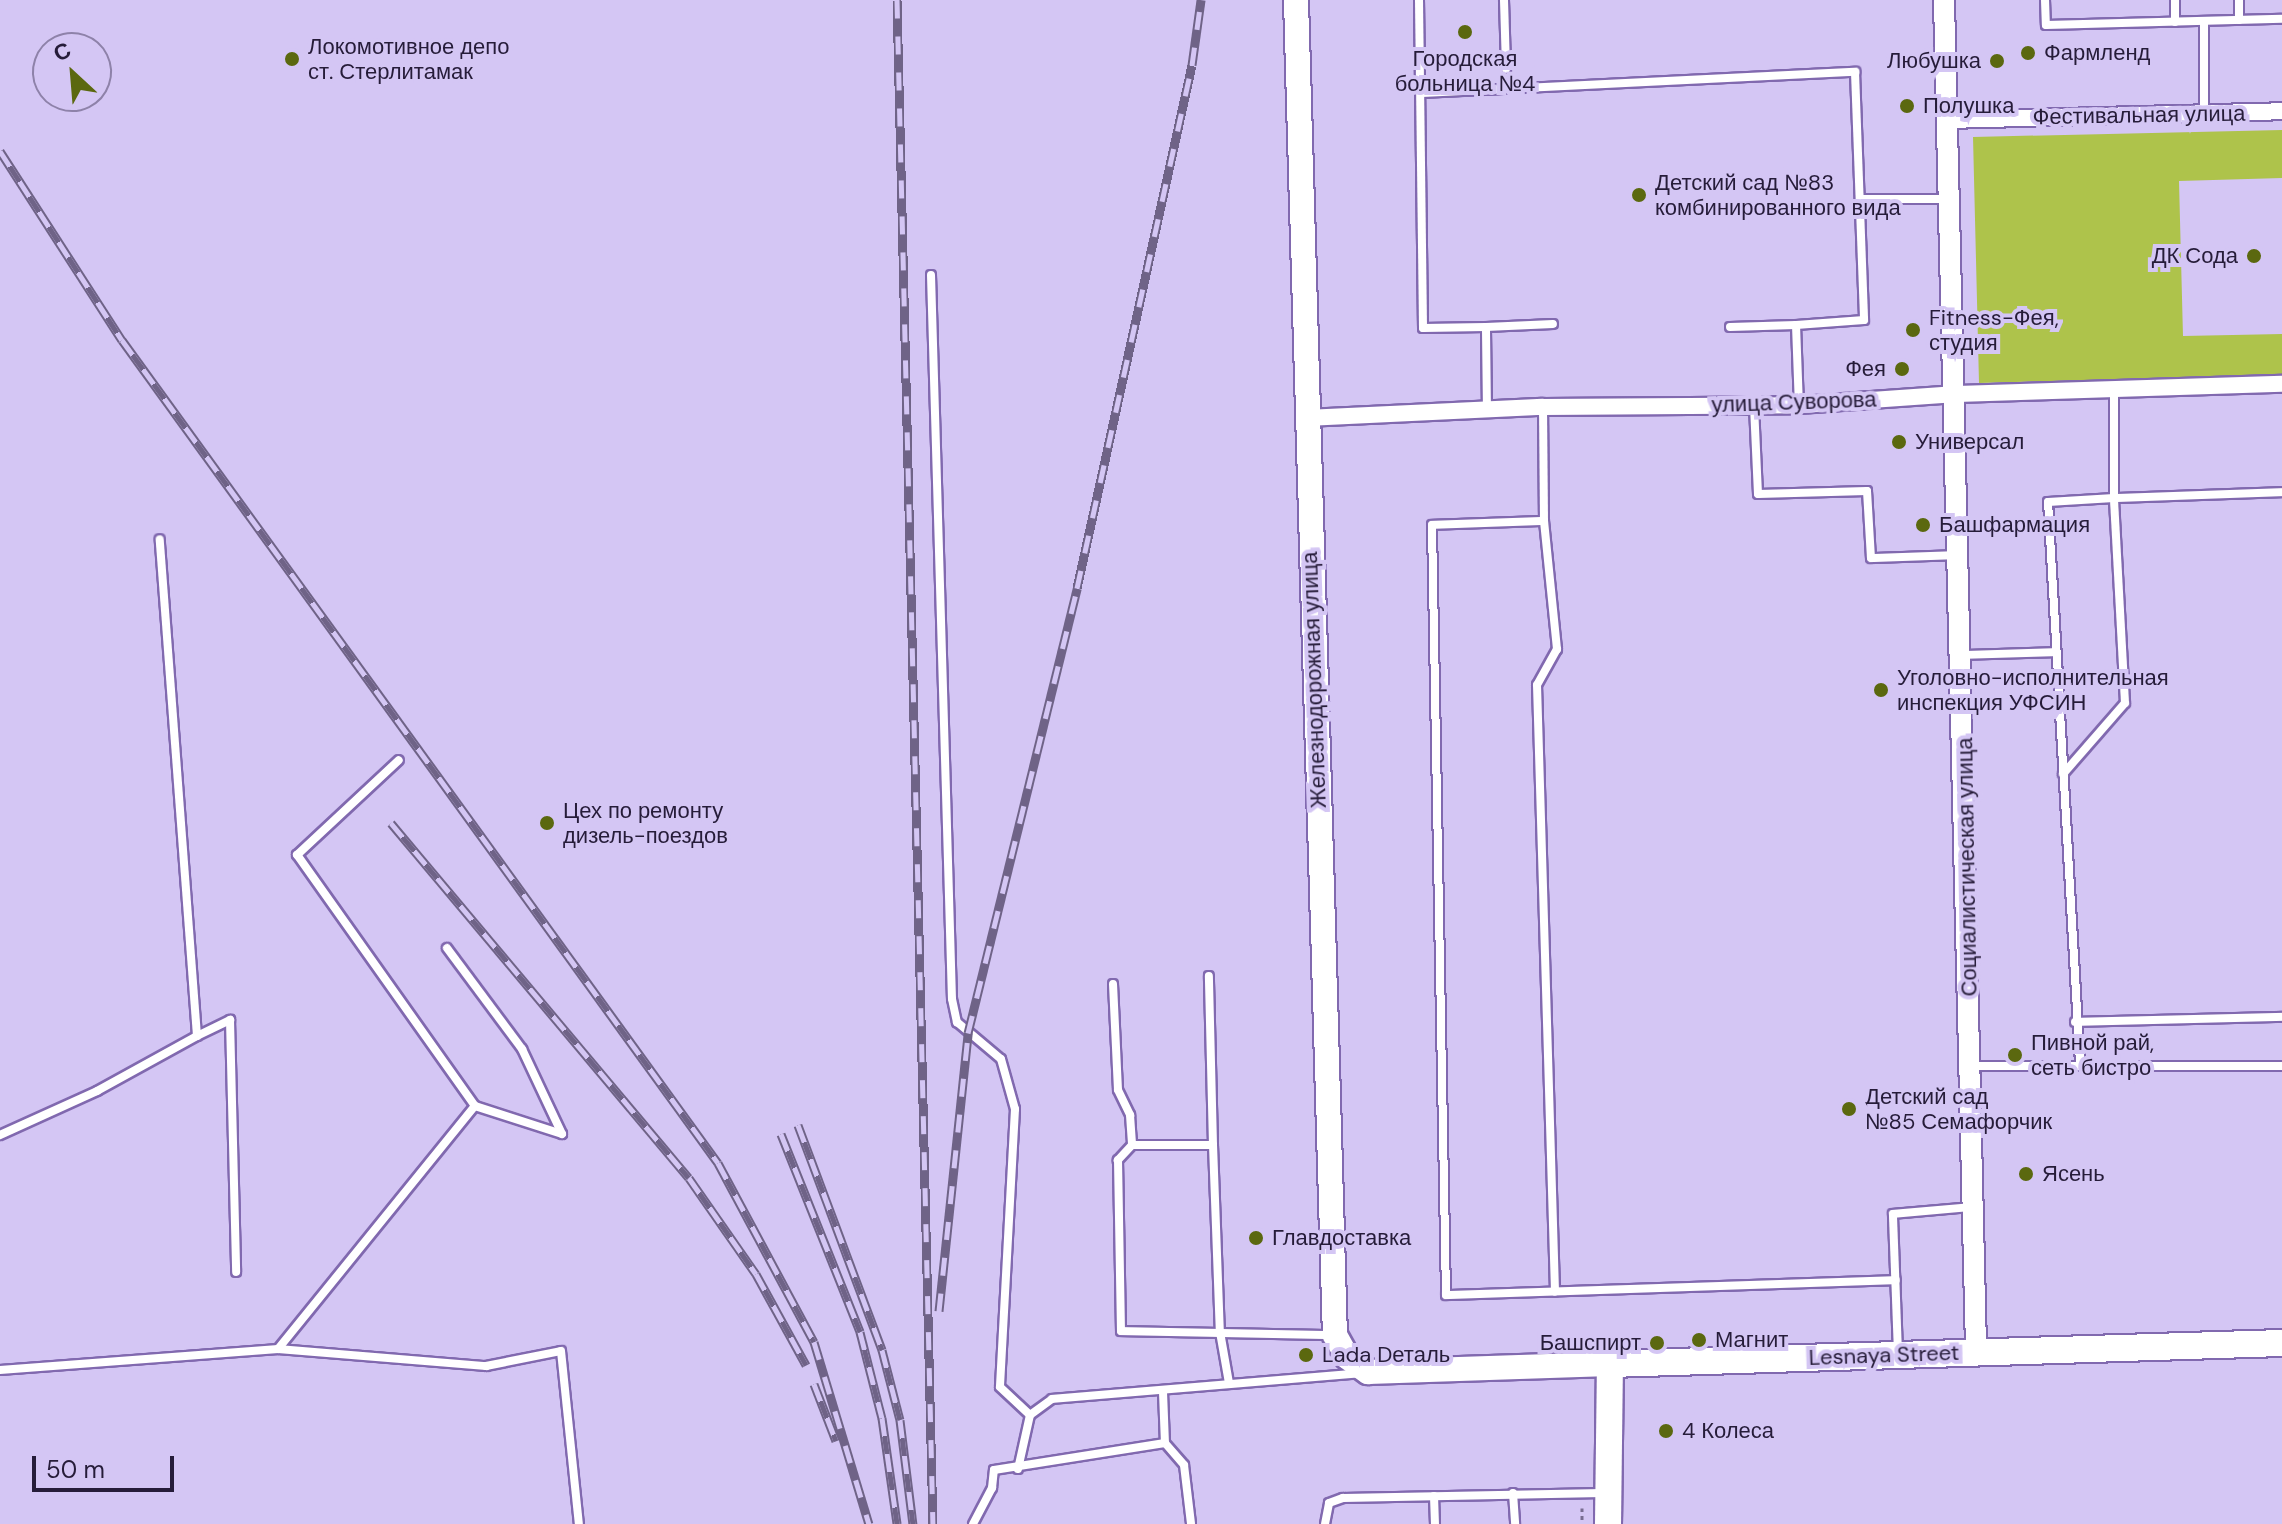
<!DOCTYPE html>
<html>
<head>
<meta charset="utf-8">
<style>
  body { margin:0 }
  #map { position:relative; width:2282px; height:1524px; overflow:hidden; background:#d4c6f4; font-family:"DM Sans",sans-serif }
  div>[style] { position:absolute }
  .green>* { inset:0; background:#aec34b }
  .path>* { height:3px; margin-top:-1.5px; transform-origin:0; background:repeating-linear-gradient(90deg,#786c91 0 4px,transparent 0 8px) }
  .roads { filter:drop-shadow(2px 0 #8169af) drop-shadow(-2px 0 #8169af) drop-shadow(0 2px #8169af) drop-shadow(0 -2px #8169af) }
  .service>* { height:8px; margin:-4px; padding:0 4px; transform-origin:4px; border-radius:4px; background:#fff }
  .minor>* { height:16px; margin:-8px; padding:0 8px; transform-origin:8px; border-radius:8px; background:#fff }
  .tertiary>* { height:20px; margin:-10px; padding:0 10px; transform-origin:10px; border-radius:10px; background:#fff }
  .secondary>* { height:24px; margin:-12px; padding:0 12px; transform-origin:12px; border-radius:12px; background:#fff }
  .primary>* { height:26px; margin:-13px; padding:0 13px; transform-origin:13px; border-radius:13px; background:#fff }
  .rail>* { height:9px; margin-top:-4.5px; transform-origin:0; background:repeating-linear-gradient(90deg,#d4c6f4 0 18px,#6f6387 0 36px); box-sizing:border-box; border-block:2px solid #6f6387 }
  .dots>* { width:22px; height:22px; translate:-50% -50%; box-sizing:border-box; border:4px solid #d4c6f4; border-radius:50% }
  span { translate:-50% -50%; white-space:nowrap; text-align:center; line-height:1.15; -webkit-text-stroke:8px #d4c6f4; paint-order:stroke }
  .poi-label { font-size:22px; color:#261c39 }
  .left { translate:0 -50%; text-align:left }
  .right { translate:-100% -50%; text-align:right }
  .street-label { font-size:22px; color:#261c39 }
  .north { position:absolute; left:32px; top:32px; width:80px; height:80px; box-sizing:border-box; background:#d4c6f4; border:2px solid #8e82a9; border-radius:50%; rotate:334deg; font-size:22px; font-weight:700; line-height:32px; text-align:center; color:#261c39 }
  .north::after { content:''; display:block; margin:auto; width:28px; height:36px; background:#5b680f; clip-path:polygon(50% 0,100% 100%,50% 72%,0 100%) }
  .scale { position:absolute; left:32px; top:1456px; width:142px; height:36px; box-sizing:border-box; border:4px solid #261c39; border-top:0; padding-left:10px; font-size:24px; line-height:28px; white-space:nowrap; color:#261c39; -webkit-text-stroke:6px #d4c6f4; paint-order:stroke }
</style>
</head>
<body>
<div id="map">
  <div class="green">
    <div style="clip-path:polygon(2282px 130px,2282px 178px,2179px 181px,2183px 336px,2282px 334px,2282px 375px,1979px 383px,1973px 137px)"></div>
  </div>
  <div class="path">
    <div style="left:1582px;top:1508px;width:16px;rotate:90deg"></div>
  </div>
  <div class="roads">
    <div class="service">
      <div style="left:1419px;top:0;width:328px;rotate:89.3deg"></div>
      <div style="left:1423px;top:328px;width:63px;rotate:-0.9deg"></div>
      <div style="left:1504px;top:0;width:69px;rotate:88.3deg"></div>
      <div style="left:2045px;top:0;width:25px;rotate:88deg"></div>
      <div style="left:2046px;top:25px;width:236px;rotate:-1.5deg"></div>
      <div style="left:2175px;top:0;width:22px;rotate:90deg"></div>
      <div style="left:2239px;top:0;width:20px;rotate:90deg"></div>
      <div style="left:1421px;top:93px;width:435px;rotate:-2.8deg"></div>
      <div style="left:1855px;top:72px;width:248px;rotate:87.9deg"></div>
      <div style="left:1864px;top:320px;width:68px;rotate:175.8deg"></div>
      <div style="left:1796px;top:325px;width:80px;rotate:87.9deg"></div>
      <div style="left:2204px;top:112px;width:91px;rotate:-90deg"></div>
      <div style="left:1860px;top:199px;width:87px"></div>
      <div style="left:931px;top:275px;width:724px;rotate:88.34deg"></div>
      <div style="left:952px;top:999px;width:24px;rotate:78deg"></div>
      <div style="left:957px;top:1022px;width:57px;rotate:40.1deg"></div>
      <div style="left:1001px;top:1059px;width:52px;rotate:74.4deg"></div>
      <div style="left:1015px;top:1109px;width:278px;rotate:93.1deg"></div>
      <div style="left:1000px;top:1387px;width:41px;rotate:43deg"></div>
      <div style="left:1030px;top:1415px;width:27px;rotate:-36deg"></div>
      <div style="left:1052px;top:1399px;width:308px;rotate:-4.8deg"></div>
      <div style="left:1730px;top:327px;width:66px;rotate:-1.7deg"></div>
      <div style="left:1754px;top:406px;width:88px;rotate:87.4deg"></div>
      <div style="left:1758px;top:494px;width:109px;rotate:-1.6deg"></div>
      <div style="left:1867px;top:491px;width:67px;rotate:86.6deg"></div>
      <div style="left:1871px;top:558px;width:84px;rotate:-2deg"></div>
      <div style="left:1543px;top:407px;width:114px;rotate:89.5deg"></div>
      <div style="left:1544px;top:521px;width:112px;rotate:178deg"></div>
      <div style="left:1432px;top:525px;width:770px;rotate:88.96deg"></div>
      <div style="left:1446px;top:1295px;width:450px;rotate:-1.9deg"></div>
      <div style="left:1487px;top:412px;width:85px;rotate:-90.7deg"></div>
      <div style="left:1486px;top:327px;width:67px;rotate:-2.6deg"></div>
      <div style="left:1544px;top:521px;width:129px;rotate:84.2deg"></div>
      <div style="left:1557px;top:649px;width:41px;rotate:119.1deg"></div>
      <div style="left:1537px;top:685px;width:607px;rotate:88.3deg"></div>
      <div style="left:1962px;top:655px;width:94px;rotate:-1.8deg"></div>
      <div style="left:2063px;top:774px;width:94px;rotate:-48.9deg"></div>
      <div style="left:2125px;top:703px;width:205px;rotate:-93.1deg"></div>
      <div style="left:2114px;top:498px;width:168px;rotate:-2deg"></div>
      <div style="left:447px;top:948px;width:126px;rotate:53.4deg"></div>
      <div style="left:522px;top:1049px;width:94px;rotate:64.8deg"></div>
      <div style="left:562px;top:1134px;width:91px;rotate:-162.2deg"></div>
      <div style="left:1113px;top:984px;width:106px;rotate:87.3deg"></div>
      <div style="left:1118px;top:1090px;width:28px;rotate:64deg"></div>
      <div style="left:1130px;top:1115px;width:30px;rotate:86deg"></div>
      <div style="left:1132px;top:1145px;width:21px;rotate:133deg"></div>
      <div style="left:1118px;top:1160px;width:171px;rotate:89deg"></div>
      <div style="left:1121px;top:1331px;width:213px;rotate:1.1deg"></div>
      <div style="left:2075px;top:1022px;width:207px;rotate:-1.4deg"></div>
      <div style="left:197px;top:1036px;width:37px;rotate:-26deg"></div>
      <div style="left:230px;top:1020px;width:252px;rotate:88.6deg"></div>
      <div style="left:2080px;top:1063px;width:562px;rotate:-93.26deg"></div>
      <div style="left:2048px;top:502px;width:66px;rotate:-3.5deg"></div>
      <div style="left:2114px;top:498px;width:109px;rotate:-90deg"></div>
      <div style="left:1972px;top:1066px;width:310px"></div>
      <div style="left:0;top:1135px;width:107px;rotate:-24.4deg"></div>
      <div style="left:97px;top:1091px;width:114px;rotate:-28.8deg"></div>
      <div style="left:197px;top:1036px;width:498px;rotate:-94.3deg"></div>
      <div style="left:1132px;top:1145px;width:81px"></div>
      <div style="left:1213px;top:1145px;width:169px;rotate:-91.4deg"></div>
      <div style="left:1213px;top:1145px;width:187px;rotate:87.9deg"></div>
      <div style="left:1220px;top:1332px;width:52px;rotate:80deg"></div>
      <div style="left:278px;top:1349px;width:313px;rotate:-51deg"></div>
      <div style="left:475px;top:1106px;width:308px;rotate:-125.3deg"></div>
      <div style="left:297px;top:855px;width:139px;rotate:-43deg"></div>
      <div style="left:1898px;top:1353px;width:139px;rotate:-92.1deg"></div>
      <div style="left:1893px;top:1214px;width:79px;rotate:-5.1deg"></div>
      <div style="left:0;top:1370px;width:279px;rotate:-4.3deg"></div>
      <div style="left:278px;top:1349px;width:209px;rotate:4.7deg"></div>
      <div style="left:486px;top:1366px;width:76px;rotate:-11.3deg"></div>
      <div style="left:561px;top:1351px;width:174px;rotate:84.1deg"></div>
      <div style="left:1163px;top:1392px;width:51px;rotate:87.8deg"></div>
      <div style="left:1165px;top:1443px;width:29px;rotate:49deg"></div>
      <div style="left:1184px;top:1465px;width:59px;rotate:83.2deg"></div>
      <div style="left:1018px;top:1469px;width:55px;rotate:-77.5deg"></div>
      <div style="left:1513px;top:1493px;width:31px;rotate:86deg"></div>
      <div style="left:1434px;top:1496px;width:28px;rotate:88deg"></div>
      <div style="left:973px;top:1524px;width:41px;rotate:-62.2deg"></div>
      <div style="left:992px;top:1488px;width:18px;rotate:-84deg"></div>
      <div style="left:994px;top:1470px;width:173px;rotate:-9deg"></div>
      <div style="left:1325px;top:1524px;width:21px;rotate:-79deg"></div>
      <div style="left:1329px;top:1503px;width:15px;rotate:-20deg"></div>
      <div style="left:1343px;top:1498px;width:260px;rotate:-1.1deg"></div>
    </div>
    <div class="minor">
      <div style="left:1947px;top:120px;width:335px;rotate:-1.5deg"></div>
      <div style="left:1306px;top:418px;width:237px;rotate:-2.7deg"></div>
      <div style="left:1543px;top:407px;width:256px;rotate:-0.4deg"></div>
      <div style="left:1799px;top:405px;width:158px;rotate:-4deg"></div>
      <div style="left:1957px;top:394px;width:325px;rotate:-1.8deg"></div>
    </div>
    <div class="tertiary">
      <div style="left:1944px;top:0;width:1351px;rotate:88.64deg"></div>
    </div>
    <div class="secondary">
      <div style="left:1296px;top:0;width:1336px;rotate:88.33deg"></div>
      <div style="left:1335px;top:1335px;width:25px;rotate:61deg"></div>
      <div style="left:1347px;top:1357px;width:26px;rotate:36deg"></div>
      <div style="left:1368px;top:1372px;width:242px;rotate:-1.9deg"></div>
    </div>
    <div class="primary">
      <div style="left:1608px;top:1524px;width:160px;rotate:-89.3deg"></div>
      <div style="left:1610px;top:1364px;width:672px;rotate:-1.79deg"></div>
    </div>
  </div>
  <div class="rail">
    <div style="left:897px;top:0;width:1524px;rotate:88.65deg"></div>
    <div style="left:0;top:151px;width:225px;rotate:57.2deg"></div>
    <div style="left:122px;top:340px;width:1016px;rotate:54.09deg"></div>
    <div style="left:718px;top:1163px;width:203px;rotate:61.8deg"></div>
    <div style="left:814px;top:1342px;width:190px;rotate:73.2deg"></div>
    <div style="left:391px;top:823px;width:463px;rotate:50deg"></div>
    <div style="left:689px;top:1178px;width:117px;rotate:55.1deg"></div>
    <div style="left:756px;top:1274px;width:104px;rotate:61.2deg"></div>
    <div style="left:798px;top:1125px;width:240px;rotate:69.5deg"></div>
    <div style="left:882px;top:1350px;width:72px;rotate:75.6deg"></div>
    <div style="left:900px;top:1420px;width:105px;rotate:82.9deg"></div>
    <div style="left:781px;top:1134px;width:213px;rotate:68.2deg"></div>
    <div style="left:860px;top:1332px;width:89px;rotate:75.7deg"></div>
    <div style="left:882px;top:1418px;width:107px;rotate:81.9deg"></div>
    <div style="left:939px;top:1311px;width:280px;rotate:-84deg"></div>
    <div style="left:968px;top:1033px;width:458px;rotate:-76.2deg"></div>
    <div style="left:1077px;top:588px;width:535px;rotate:-77.6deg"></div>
    <div style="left:1192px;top:65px;width:66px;rotate:-82.1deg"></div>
    <div style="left:814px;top:1384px;width:61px;rotate:68.9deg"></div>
  </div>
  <div class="dots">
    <div style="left:1465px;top:32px;background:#5b680f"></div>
    <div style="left:2028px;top:53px;background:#5b680f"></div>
    <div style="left:292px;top:59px;background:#5b680f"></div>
    <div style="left:1997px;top:61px;background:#5b680f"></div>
    <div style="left:1907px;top:106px;background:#5b680f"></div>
    <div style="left:1639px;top:195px;background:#5b680f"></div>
    <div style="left:2254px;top:256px;background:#5b680f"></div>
    <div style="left:1913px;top:330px;background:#5b680f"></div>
    <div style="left:1902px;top:369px;background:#5b680f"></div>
    <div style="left:1899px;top:442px;background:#5b680f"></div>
    <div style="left:1923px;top:525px;background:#5b680f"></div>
    <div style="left:1881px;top:690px;background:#5b680f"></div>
    <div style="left:547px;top:823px;background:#5b680f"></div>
    <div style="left:2015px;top:1055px;background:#5b680f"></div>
    <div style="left:1849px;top:1109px;background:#5b680f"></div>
    <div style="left:2026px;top:1174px;background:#5b680f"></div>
    <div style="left:1256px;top:1238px;background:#5b680f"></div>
    <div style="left:1699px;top:1340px;background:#5b680f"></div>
    <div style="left:1657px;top:1343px;background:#5b680f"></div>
    <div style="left:1306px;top:1355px;background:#5b680f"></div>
    <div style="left:1666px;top:1431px;background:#5b680f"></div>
  </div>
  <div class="poi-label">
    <span class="left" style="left:308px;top:59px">Локомотивное депо<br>ст. Стерлитамак</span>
    <span class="left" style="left:2044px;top:53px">Фармленд</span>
    <span style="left:1465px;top:71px">Городская<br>больница №4</span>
    <span class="right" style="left:1981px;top:61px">Любушка</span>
    <span class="left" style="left:1923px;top:106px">Полушка</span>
    <span class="left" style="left:1655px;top:195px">Детский сад №83<br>комбинированного вида</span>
    <span class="right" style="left:2238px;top:256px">ДК Сода</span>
    <span class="left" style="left:1929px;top:330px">Fitness-Фея,<br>студия</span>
    <span class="right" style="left:1886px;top:369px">Фея</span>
    <span class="left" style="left:1915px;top:442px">Универсал</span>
    <span class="left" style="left:1939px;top:525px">Башфармация</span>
    <span class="left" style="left:1897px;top:690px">Уголовно-исполнительная<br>инспекция УФСИН</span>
    <span class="left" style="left:563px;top:823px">Цех по ремонту<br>дизель-поездов</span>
    <span class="left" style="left:2031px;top:1055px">Пивной рай,<br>сеть бистро</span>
    <span class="left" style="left:1865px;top:1109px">Детский сад<br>№85 Семафорчик</span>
    <span class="left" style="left:2042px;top:1174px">Ясень</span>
    <span class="left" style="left:1272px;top:1238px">Главдоставка</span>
    <span class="left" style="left:1715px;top:1340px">Магнит</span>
    <span class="right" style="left:1641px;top:1343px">Башспирт</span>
    <span class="left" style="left:1322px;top:1355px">Lada Dеталь</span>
    <span class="left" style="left:1682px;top:1431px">4 Колеса</span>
  </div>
  <div class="street-label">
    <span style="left:2139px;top:115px;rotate:-1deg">Фестивальная улица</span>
    <span style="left:1794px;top:402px;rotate:-2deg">улица Суворова</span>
    <span style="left:1314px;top:680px;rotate:-92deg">Железнодорожная улица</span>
    <span style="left:1967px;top:867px;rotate:-91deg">Социалистическая улица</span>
    <span style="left:1884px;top:1355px;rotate:-2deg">Lesnaya Street</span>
  </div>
  <div class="north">С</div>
  <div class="scale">50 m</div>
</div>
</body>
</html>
